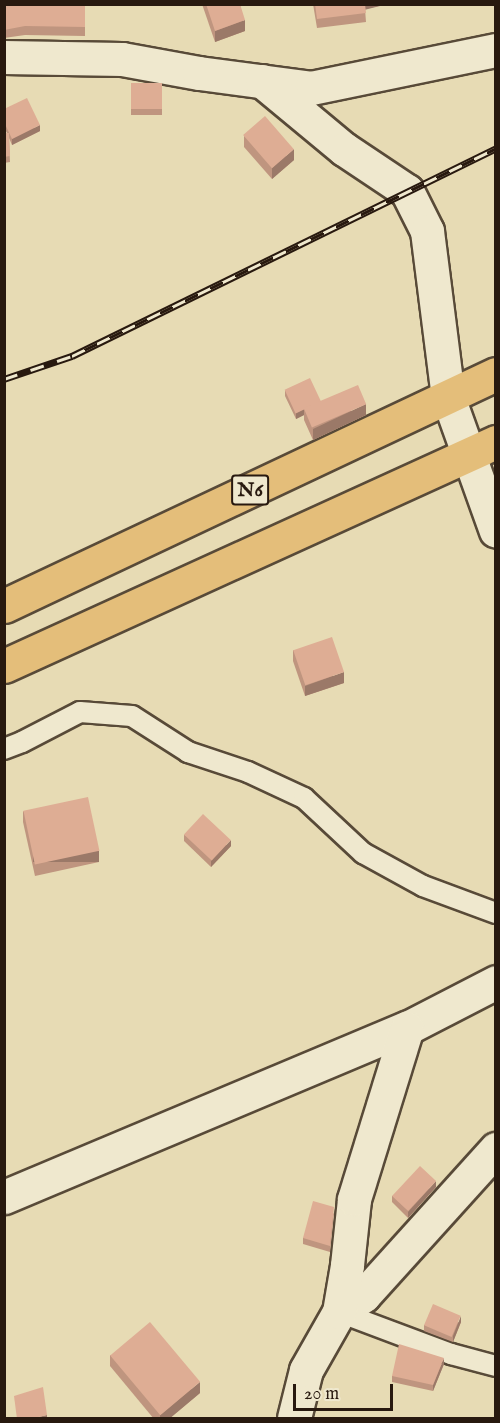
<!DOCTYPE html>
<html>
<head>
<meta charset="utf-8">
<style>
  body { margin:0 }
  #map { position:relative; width:500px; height:1423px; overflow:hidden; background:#e7dbb4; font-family:"IM FELL English",serif }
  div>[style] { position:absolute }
  .roads { filter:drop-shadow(2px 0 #584a38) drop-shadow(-2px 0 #584a38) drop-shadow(0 2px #584a38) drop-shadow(0 -2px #584a38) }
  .service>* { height:20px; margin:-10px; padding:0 10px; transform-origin:10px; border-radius:10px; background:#efe8ce }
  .minor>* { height:33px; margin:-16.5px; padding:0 16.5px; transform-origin:16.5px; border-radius:16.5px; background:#efe8ce }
  .trunk>* { height:33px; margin:-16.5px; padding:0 16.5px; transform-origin:16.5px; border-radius:16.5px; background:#e4be7a }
  .rail>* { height:7px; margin-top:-3.5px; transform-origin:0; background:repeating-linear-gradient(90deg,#efe8ce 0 14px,#28190f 0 28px); box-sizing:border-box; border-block:2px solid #28190f }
  .wall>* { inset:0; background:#bf957f; transform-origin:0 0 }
  .shaded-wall>* { inset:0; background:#9b7968; transform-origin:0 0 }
  .building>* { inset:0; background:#dead94; transform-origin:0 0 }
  span { translate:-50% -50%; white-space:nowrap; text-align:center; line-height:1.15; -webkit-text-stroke:4.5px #efe8ce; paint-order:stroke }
  .shield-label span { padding:2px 4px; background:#efe8ce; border:2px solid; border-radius:4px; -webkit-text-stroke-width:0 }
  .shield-label { font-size:20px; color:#28190f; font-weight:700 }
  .frame { position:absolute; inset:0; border:6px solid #28190f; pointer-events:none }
  .scale { position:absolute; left:293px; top:1384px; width:100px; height:27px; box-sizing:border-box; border:3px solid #28190f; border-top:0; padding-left:8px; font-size:18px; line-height:21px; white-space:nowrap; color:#28190f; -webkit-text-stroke:4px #efe8ce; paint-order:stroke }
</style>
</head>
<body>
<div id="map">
  <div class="roads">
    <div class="service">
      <div style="left:4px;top:749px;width:19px;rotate:-21deg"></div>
      <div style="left:22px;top:742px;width:65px;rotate:-27.3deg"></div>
      <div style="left:80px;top:712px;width:52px;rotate:4.4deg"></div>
      <div style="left:132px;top:716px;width:67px;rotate:32.7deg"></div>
      <div style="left:188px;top:752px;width:63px;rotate:18.4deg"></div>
      <div style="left:248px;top:772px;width:62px;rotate:24.9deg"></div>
      <div style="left:304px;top:798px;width:81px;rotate:43deg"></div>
      <div style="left:363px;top:853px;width:68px;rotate:28.8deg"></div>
      <div style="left:423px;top:886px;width:78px;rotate:20.3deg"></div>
      <div style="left:339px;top:1312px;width:120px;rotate:20.6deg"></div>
      <div style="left:451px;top:1354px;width:47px;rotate:14.9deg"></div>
    </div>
    <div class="minor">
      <div style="left:4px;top:57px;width:118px;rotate:1deg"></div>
      <div style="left:122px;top:59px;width:78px;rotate:10.3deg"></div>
      <div style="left:199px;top:73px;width:113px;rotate:7.6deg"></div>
      <div style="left:311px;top:88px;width:189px;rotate:-11.6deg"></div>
      <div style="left:262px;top:81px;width:107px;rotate:39.7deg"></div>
      <div style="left:344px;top:149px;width:76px;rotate:33.7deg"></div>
      <div style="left:407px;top:191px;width:45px;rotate:63.4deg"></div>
      <div style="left:427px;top:231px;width:167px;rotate:82.8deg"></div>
      <div style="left:448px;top:397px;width:142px;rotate:70.3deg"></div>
      <div style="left:4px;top:1197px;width:437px;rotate:-22.8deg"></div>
      <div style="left:407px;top:1028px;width:100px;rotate:-27.3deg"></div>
      <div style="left:339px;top:1312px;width:30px;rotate:-34deg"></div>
      <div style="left:364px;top:1295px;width:197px;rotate:-47.9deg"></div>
      <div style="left:294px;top:1418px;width:49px;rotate:-76deg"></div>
      <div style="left:306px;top:1370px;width:67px;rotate:-60.4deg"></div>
      <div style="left:339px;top:1312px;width:48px;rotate:-80.3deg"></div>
      <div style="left:347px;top:1265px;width:66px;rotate:-83.9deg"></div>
      <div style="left:354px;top:1199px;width:179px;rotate:-72.8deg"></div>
    </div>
    <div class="trunk">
      <div style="left:4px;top:606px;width:544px;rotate:-25.25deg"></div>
      <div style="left:4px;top:666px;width:541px;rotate:-24.48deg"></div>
    </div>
  </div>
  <div class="rail">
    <div style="left:4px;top:379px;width:72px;rotate:-18.7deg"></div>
    <div style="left:72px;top:356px;width:472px;rotate:-26.1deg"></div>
  </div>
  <div class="wall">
    <div style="clip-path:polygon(4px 4px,85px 4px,85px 36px,25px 35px,4px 38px)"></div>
    <div style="clip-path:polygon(202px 4px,240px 4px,245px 31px,215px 42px)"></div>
    <div style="clip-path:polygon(313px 4px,388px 4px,365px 9px,366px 22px,317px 28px)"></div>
    <div style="left:131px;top:83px;width:31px;height:32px"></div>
    <div style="clip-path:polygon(4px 109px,40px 131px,12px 145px,9px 138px,10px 162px,4px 163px,4px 133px,7px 133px,4px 128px)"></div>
    <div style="clip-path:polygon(244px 136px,294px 160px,272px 179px,244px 147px)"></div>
    <div style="clip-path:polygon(285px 390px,321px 402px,366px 415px,313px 440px,304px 420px,304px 415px,296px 419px,285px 396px)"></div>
    <div style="clip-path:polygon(293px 650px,344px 683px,305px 696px,293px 661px)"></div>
    <div style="clip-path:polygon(23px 811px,99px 862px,35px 876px,23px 822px)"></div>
    <div style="clip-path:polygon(184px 835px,231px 846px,211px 867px,184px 841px)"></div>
    <div style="clip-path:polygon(436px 1187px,408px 1218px,392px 1202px,392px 1196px)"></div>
    <div style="clip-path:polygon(334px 1213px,330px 1252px,303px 1244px,303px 1238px)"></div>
    <div style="clip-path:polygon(461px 1322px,453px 1342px,424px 1331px,424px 1325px)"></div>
    <div style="clip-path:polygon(110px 1355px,200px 1393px,169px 1419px,154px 1419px,110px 1366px)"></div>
    <div style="clip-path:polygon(444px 1364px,433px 1391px,392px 1382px,392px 1376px)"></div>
  </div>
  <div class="shaded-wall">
    <div style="clip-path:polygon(364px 4px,388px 4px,364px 10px)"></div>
    <div style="clip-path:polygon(245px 20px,245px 31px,215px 42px,215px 31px)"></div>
    <div style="clip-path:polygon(40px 125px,40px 131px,12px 145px,12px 139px)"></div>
    <div style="clip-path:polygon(294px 149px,294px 160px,272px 179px,272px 168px)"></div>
    <div style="clip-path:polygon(366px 404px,366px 415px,313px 440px,313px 429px)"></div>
    <div style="clip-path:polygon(304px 409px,304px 415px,296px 419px,296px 413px)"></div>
    <div style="clip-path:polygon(344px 672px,344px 683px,305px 696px,305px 686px)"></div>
    <div style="clip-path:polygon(231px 840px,231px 846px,211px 867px,211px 861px)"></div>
    <div style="left:99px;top:851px;width:11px;height:66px;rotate:90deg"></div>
    <div style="clip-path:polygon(436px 1181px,436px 1187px,408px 1218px,408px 1212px)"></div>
    <div style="clip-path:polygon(461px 1316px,461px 1322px,453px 1342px,453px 1336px)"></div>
    <div style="clip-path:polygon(444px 1358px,444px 1364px,433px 1391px,433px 1385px)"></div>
    <div style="clip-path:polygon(200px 1382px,200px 1393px,169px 1419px,160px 1419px,160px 1415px)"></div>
    <div style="clip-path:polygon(47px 1415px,47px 1419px,30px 1419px)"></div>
  </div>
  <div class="building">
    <div style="clip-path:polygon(4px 4px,85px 4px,85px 27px,25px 26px,4px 30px)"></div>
    <div style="clip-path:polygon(206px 4px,240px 4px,245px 20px,215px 31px)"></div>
    <div style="clip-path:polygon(315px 4px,365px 4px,366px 13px,317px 19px)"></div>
    <div style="left:131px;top:83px;width:31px;height:26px"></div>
    <div style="clip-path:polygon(27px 98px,40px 125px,12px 139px,4px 122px,4px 109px)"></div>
    <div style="left:265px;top:116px;width:44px;height:29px;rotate:49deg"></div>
    <div style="clip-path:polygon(4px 133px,9px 133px,10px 156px,4px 157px)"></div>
    <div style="left:310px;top:378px;width:26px;height:28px;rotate:65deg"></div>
    <div style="left:358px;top:385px;width:21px;height:59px;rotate:67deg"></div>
    <div style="left:332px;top:637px;width:37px;height:41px;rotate:71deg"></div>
    <div style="left:88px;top:797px;width:55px;height:66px;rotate:78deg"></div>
    <div style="left:203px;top:814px;width:38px;height:28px;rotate:43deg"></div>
    <div style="left:420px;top:1166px;width:22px;height:41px;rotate:43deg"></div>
    <div style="clip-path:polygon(313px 1201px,334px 1207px,330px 1246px,303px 1238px)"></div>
    <div style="left:433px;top:1304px;width:30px;height:23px;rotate:23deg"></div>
    <div style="left:150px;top:1322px;width:78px;height:52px;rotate:50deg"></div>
    <div style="clip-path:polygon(399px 1344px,444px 1358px,433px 1385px,392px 1376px)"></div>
    <div style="clip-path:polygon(43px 1387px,47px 1415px,30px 1419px,17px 1419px,14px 1396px)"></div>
  </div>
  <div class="shield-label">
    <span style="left:250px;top:490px">N6</span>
  </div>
  <div class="frame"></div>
  <div class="scale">20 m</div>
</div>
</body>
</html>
